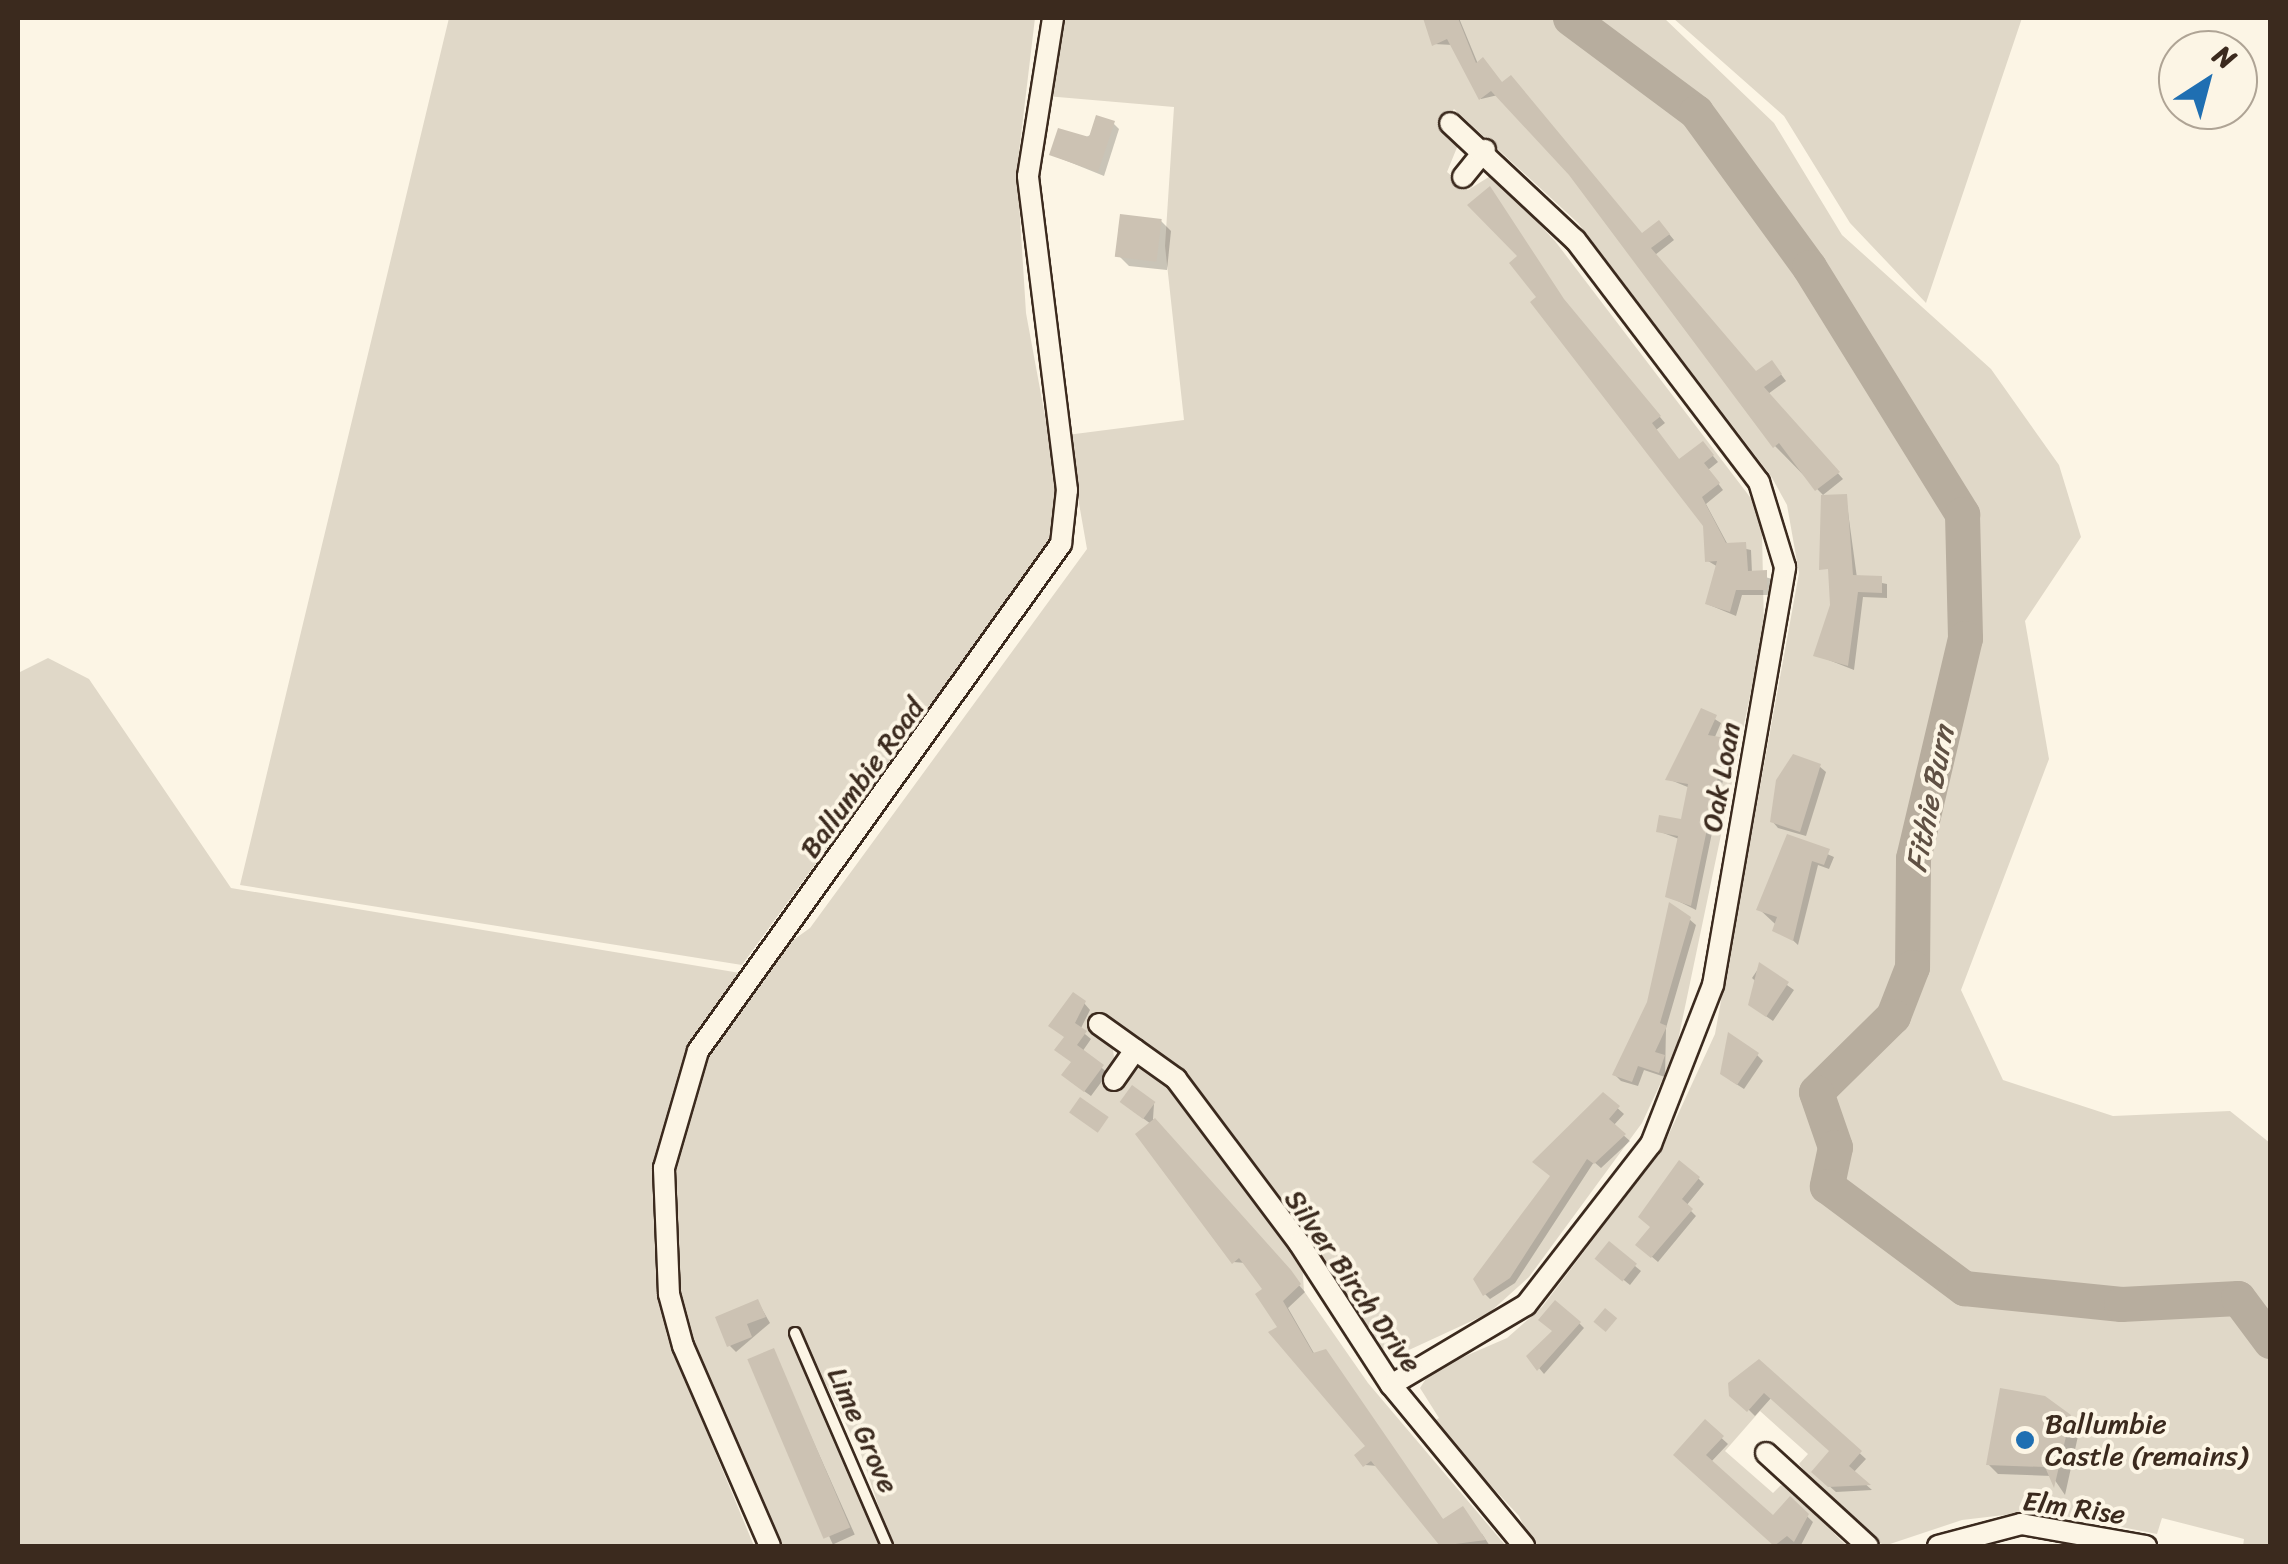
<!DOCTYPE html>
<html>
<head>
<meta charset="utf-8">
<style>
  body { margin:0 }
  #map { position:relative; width:2288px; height:1564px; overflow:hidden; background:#fcf5e5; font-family:Sriracha,sans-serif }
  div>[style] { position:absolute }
  .green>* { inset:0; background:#e0d8c8 }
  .shadow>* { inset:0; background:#0003; transform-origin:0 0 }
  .river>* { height:35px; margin:-17.5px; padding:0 17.5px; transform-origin:17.5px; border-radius:17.5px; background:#b7ad9e }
  .building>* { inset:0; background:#ccc2b3; transform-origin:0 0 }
  .roads { filter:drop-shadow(2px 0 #3b2a1e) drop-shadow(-2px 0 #3b2a1e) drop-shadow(0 2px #3b2a1e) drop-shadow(0 -2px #3b2a1e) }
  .service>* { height:10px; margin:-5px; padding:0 5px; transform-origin:5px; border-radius:5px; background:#fcf5e5 }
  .minor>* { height:20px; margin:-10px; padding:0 10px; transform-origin:10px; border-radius:10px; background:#fcf5e5 }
  .dots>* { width:28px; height:28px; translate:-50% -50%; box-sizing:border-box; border:5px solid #fcf5e5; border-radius:50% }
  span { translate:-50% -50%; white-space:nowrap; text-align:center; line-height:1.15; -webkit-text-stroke:8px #fcf5e5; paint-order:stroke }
  .street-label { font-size:28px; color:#3b2a1e }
  .poi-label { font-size:28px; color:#3b2a1e }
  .left { translate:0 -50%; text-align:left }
  .water-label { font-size:30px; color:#605144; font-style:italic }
  .frame { position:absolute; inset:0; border:20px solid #3b2a1e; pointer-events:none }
  .north { position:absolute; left:2158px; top:30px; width:100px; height:100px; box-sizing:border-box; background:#fcf5e5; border:2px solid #afa495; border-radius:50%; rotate:36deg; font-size:28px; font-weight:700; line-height:40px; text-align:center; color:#3b2a1e }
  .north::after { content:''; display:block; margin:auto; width:35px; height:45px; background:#1f6fb2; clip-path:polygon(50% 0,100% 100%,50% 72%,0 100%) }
</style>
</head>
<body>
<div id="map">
  <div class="green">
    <div style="clip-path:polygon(449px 18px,1035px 18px,1017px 169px,1026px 313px,1059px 492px,1056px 534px,742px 965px,240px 885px)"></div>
    <div style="clip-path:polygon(1062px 18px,1664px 18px,1774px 123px,1842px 235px,1991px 369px,2059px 465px,2081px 537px,2025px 621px,2049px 759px,1961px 990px,2003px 1080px,2113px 1116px,2230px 1111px,2270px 1143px,2270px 1546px,2243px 1546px,2244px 1539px,2162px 1518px,2157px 1534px,2039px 1511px,1962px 1520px,1884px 1546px,1809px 1477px,1799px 1464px,1808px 1454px,1760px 1411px,1725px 1451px,1773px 1493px,1781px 1485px,1794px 1494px,1847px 1546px,1533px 1546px,1519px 1516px,1432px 1422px,1439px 1418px,1420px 1388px,1431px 1371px,1507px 1338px,1542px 1307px,1662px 1149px,1715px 1034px,1799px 573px,1787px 505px,1771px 476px,1578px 223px,1454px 109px,1439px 128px,1458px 145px,1447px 172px,1468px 190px,1492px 175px,1555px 241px,1753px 501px,1762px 532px,1764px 629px,1676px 1050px,1642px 1123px,1529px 1277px,1489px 1313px,1396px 1356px,1370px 1344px,1309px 1240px,1181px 1074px,1112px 1043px,1115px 1064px,1153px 1071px,1175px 1092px,1302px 1262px,1304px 1291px,1368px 1383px,1506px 1546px,892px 1546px,861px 1454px,799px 1331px,880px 1546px,781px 1546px,690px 1341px,671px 1261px,656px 1265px,667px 1336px,754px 1546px,18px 1546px,18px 673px,48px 658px,89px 679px,231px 888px,746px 974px,810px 928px,1087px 549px,1067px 435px,1184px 420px,1165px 246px,1174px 107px,1046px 96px)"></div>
    <div style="clip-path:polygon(1673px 18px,2022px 18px,1926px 303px,1850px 223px,1784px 116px)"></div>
  </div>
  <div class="shadow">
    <div style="clip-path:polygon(1428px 18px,1459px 18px,1478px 64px,1643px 235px,1665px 229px,1674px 240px,1655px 255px,1756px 374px,1777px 369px,1786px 381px,1768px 394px,1843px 479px,1823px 495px,1775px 446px,1571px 173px,1498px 95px,1481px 99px,1453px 45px,1434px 44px)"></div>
    <div style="clip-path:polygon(1113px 123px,1119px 129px,1104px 176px,1052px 155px)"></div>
    <div style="clip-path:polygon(1490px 189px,1569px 308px,1665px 423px,1656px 430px,1680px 461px,1708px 450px,1718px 462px,1708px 470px,1723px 490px,1706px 504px,1728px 545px,1751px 550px,1752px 573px,1772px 579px,1772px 595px,1742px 595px,1736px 616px,1707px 604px,1718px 567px,1708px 561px,1705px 525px,1521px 257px)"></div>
    <div style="clip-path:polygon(1161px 221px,1171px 231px,1167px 270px,1129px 266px,1119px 256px)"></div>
    <div style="clip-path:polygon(1846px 497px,1857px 578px,1887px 584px,1887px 598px,1863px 597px,1854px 670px,1816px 655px,1831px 624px)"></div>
    <div style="clip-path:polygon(1702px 711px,1721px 723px,1714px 739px,1730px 746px,1696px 910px,1668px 896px,1679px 839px,1658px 831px,1683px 822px,1690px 788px,1668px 779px)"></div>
    <div style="clip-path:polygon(1819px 766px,1826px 772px,1806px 836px,1778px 828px,1772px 821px)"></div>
    <div style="clip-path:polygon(1788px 837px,1834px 857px,1829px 869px,1818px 865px,1798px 945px,1759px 909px)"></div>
    <div style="clip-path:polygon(1689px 919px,1696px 925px,1666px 1028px,1665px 1077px,1644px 1070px,1638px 1086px,1621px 1081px,1615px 1075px)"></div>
    <div style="clip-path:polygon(1760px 966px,1794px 990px,1773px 1021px,1757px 1010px,1761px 986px,1752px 978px)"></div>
    <div style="clip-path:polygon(1084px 1003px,1090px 1010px,1080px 1030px,1091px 1039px,1082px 1052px,1108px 1073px,1091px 1096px,1070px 1081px,1073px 1063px,1058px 1050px)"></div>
    <div style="clip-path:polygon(1757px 1055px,1763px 1061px,1744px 1089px,1730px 1080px)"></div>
    <div style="clip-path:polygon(1603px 1095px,1624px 1114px,1613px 1126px,1630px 1141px,1601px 1168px,1594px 1162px,1515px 1283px,1490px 1299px,1485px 1294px)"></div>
    <div style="clip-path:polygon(1154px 1104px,1153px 1119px,1305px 1292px,1288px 1308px,1315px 1355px,1444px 1521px,1482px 1534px,1490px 1546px,1442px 1546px,1378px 1466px,1365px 1465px,1368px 1447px,1280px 1328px,1265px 1290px,1246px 1263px,1233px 1262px,1151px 1124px,1129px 1108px)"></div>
    <div style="clip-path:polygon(1698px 1178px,1704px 1184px,1686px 1206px,1696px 1216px,1658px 1262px,1638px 1245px)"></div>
    <div style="clip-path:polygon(1604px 1264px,1635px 1266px,1641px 1271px,1630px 1285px)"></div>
    <div style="clip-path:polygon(758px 1302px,770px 1323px,736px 1352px,730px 1346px)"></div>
    <div style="clip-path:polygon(1579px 1323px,1584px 1328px,1544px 1374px,1529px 1356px)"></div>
    <div style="left:773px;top:1351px;width:201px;height:24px;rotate:66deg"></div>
    <div style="clip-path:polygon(1759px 1362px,1866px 1459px,1853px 1473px,1872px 1490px,1836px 1492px,1820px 1478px,1832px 1452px,1772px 1397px,1755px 1416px,1749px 1410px,1731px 1384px)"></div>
    <div style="clip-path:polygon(2069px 1417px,2080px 1427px,2065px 1495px,2052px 1476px,1998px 1474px,1988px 1464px)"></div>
    <div style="clip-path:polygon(1704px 1422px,1728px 1444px,1711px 1462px,1774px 1518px,1790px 1500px,1813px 1522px,1801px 1545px,1777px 1546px,1676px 1455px)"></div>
  </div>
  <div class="river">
    <div style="left:1570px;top:18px;width:157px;rotate:36.7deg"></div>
    <div style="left:1696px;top:112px;width:192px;rotate:53.9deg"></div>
    <div style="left:1809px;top:267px;width:291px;rotate:58.2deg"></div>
    <div style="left:1962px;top:514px;width:124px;rotate:88.6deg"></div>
    <div style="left:1965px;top:638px;width:226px;rotate:103.3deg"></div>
    <div style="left:1913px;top:858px;width:109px;rotate:90.5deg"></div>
    <div style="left:1912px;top:967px;width:53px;rotate:111.2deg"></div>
    <div style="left:1893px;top:1016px;width:108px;rotate:135.4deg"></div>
    <div style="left:1816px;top:1092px;width:58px;rotate:70.9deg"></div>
    <div style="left:1835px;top:1147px;width:40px;rotate:102deg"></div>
    <div style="left:1827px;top:1186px;width:171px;rotate:36.7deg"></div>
    <div style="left:1964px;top:1288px;width:158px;rotate:5.8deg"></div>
    <div style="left:2121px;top:1304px;width:117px;rotate:-2.9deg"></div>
    <div style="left:2238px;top:1298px;width:54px;rotate:53.3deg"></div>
  </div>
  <div class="building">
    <div style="clip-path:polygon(1423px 18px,1458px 18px,1476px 63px,1483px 57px,1502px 82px,1511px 75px,1642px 233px,1659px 220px,1670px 234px,1651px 248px,1756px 371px,1772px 360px,1782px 374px,1764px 387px,1840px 472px,1815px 491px,1779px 443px,1773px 448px,1569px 175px,1491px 91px,1479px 100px,1447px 39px,1432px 46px)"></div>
    <div style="clip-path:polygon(1096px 115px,1115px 121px,1098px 172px,1049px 155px,1058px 128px,1089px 137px)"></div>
    <div style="clip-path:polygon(1490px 186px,1564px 299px,1661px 416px,1652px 423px,1679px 459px,1703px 441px,1714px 455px,1704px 463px,1720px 483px,1702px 497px,1726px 543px,1746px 542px,1748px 571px,1767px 570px,1767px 590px,1736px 590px,1730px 612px,1705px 604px,1717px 561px,1705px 562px,1703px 526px,1530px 302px,1536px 297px,1509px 263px,1517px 256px,1467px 205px)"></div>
    <div style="left:1120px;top:214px;width:42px;height:43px;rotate:7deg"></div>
    <div style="clip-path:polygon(1847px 494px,1853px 575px,1882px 576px,1882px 593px,1858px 592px,1848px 666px,1813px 656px,1830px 605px,1828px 569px,1819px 570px,1821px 495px)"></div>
    <div style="clip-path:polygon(1701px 708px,1717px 715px,1708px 735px,1726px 738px,1691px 906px,1665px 897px,1678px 836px,1656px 832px,1659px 815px,1681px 819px,1688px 784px,1665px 780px)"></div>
    <div style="clip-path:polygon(1793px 754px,1821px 764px,1800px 832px,1770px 822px,1776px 780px)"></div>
    <div style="clip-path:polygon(1787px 834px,1830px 849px,1824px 865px,1812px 861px,1793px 941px,1772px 931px,1777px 917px,1756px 910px)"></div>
    <div style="clip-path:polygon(1669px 902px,1691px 917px,1660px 1023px,1667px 1026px,1655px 1052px,1665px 1055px,1659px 1073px,1638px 1066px,1632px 1082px,1612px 1075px,1647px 1002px)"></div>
    <div style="clip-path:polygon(1759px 962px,1789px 982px,1766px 1017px,1748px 1005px)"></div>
    <div style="clip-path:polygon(1073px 992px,1086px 1001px,1075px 1023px,1087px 1031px,1077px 1045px,1104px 1065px,1084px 1092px,1061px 1075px,1071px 1062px,1054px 1050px,1064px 1037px,1048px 1026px)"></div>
    <div style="clip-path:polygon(1728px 1032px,1759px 1053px,1737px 1085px,1720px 1074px)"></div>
    <div style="left:1132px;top:1085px;width:29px;height:21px;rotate:36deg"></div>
    <div style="clip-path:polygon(1603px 1092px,1620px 1106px,1609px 1119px,1626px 1134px,1594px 1164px,1587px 1159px,1510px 1278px,1483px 1296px,1473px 1279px,1550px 1176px,1532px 1162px)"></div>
    <div style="left:1080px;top:1097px;width:35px;height:19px;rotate:35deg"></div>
    <div style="clip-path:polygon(1155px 1118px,1291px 1270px,1301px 1284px,1283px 1301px,1313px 1353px,1326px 1349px,1443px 1519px,1463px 1506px,1486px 1540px,1440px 1546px,1371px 1461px,1363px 1467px,1354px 1455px,1365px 1446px,1268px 1332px,1277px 1327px,1255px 1294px,1262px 1289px,1239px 1258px,1232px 1264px,1135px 1134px)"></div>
    <div style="clip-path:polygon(1679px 1160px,1700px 1177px,1682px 1199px,1693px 1209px,1651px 1258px,1635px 1245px,1650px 1227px,1638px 1217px)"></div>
    <div style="left:1609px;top:1241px;width:36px;height:23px;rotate:39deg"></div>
    <div style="clip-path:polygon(758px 1299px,766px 1317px,747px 1324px,752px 1337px,727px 1347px,715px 1317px)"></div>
    <div style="clip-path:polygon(1555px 1300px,1581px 1322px,1537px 1371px,1526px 1356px,1552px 1331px,1538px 1320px)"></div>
    <div style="left:1605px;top:1308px;width:16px;height:18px;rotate:40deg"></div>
    <div style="left:774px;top:1348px;width:195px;height:29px;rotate:67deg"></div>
    <div style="clip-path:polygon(1759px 1359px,1862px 1451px,1849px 1466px,1871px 1485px,1828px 1487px,1811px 1472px,1829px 1451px,1764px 1393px,1747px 1412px,1729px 1396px,1728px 1383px)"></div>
    <div style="clip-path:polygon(2000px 1388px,2045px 1396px,2071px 1415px,2054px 1488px,2045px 1467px,1986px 1465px)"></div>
    <div style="clip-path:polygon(1705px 1419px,1724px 1436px,1706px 1455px,1746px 1491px,1773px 1515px,1790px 1496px,1809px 1514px,1794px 1542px,1787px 1536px,1774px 1546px,1673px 1455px)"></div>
  </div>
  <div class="roads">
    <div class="service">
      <div style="left:795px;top:1333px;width:232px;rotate:66.6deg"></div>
    </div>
    <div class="minor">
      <div style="left:1463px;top:177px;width:35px;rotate:-51deg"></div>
      <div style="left:1099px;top:1024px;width:95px;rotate:35.5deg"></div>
      <div style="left:1176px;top:1079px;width:205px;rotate:53.1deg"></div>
      <div style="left:1299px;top:1243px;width:169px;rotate:57.1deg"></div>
      <div style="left:1391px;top:1385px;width:209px;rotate:50.4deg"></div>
      <div style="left:1114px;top:1080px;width:37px;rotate:-55deg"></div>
      <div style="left:1391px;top:1385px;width:157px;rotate:-30.7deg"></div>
      <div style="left:1526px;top:1305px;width:204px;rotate:-52.2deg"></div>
      <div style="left:1651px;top:1144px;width:171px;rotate:-68.7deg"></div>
      <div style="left:1713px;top:985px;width:424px;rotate:-80.2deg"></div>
      <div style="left:1785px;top:567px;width:89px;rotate:-107deg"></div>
      <div style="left:1759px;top:482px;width:304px;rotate:-127.2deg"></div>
      <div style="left:1575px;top:240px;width:171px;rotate:-136.9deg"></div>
      <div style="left:1766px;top:1453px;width:138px;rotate:42.4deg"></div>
      <div style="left:770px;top:1546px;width:218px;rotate:-113.5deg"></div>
      <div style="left:683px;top:1346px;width:54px;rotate:-105.1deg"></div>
      <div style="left:669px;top:1294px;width:126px;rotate:-92.3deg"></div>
      <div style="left:664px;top:1168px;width:122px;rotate:-73.8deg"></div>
      <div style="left:698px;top:1051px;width:624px;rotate:-54.4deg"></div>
      <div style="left:1061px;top:544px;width:54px;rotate:-83.7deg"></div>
      <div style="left:1067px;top:490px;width:316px;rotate:-97.1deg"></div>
      <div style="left:1028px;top:176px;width:160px;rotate:-81deg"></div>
      <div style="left:1938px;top:1546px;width:86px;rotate:-14.8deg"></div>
      <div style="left:2021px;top:1524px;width:127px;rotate:10deg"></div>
    </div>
  </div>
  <div class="dots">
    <div style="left:2025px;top:1440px;background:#1f6fb2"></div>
  </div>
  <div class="street-label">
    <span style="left:1721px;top:777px;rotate:-80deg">Oak Loan</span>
    <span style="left:862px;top:778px;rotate:-54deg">Ballumbie Road</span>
    <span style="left:1353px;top:1281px;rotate:55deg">Silver Birch Drive</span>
    <span style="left:863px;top:1430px;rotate:66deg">Lime Grove</span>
    <span style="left:2074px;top:1508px;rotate:8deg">Elm Rise</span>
  </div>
  <div class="poi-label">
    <span class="left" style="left:2045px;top:1440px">Ballumbie<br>Castle (remains)</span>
  </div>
  <div class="water-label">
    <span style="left:1930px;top:799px;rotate:-79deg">Fithie Burn</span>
  </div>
  <div class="frame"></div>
  <div class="north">N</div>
</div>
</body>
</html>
